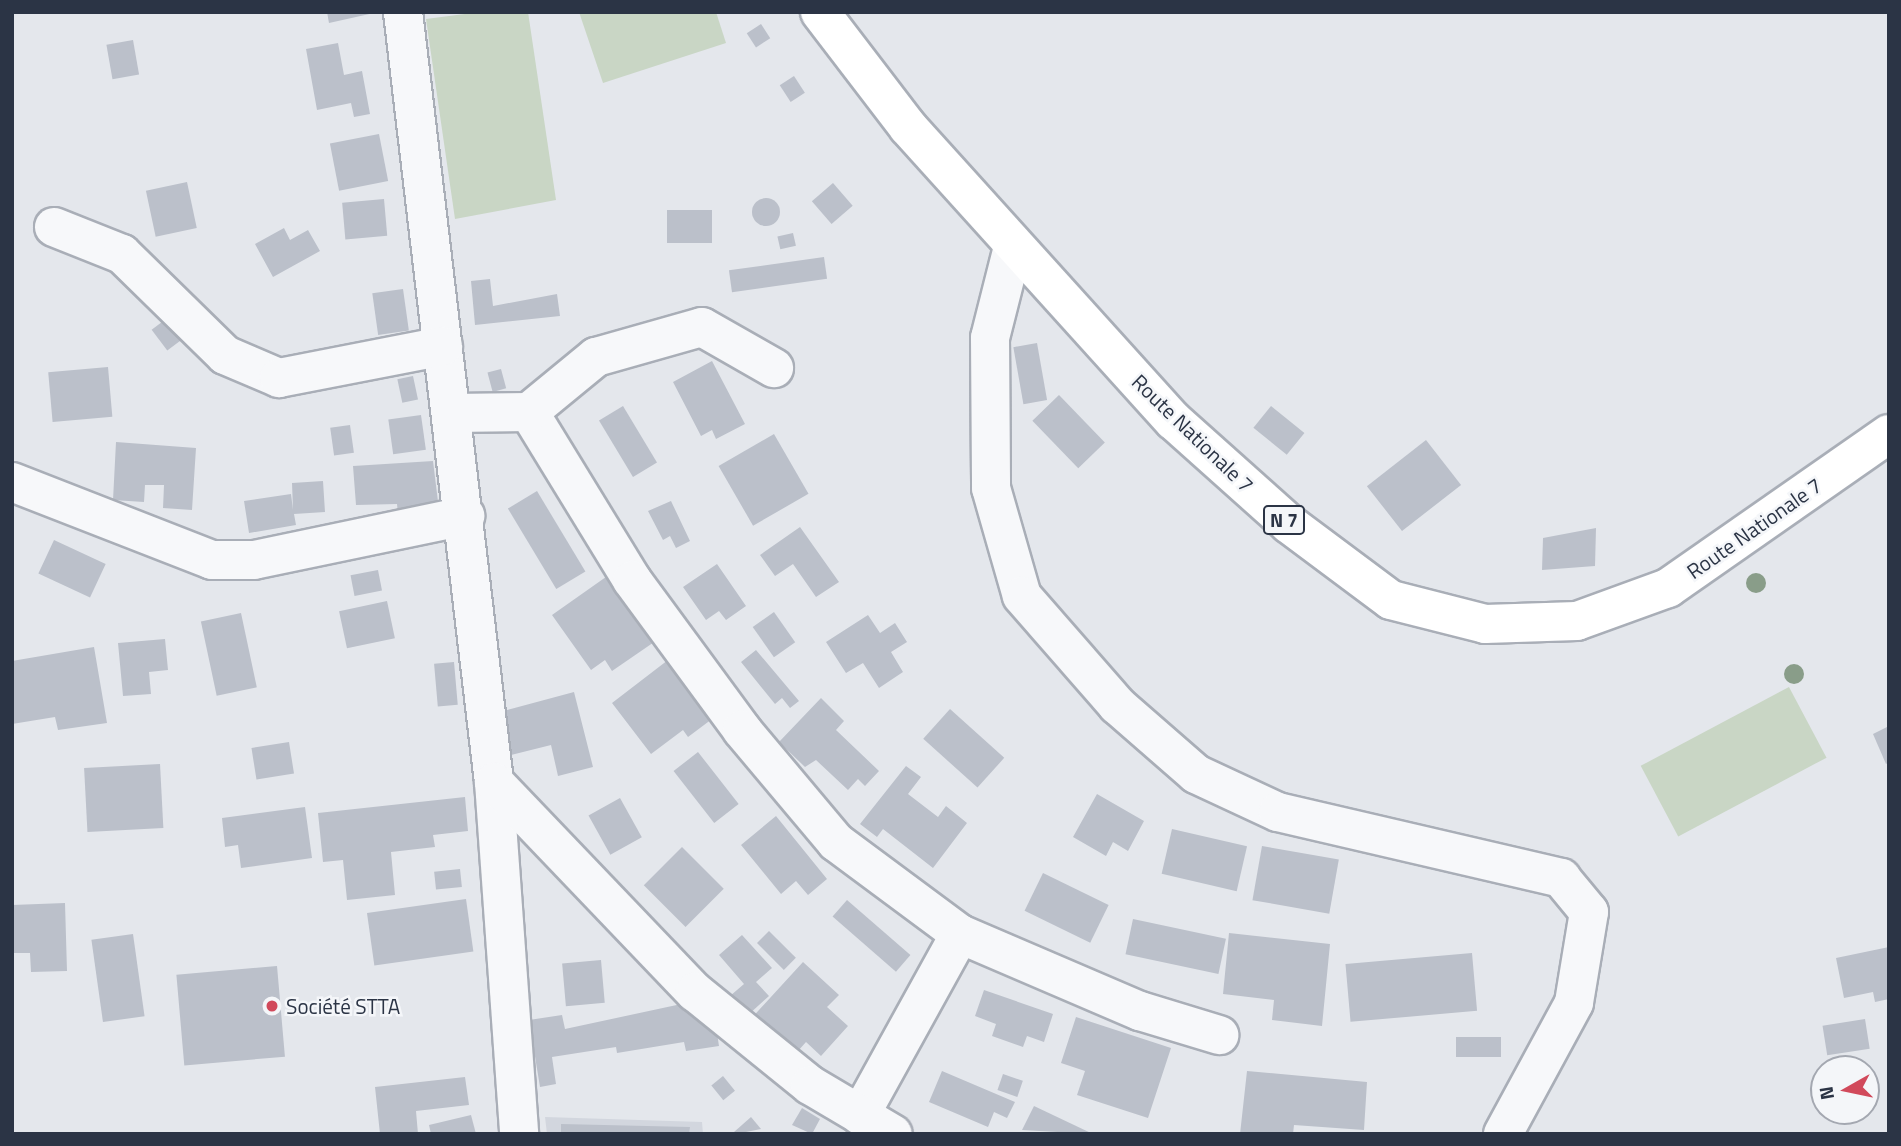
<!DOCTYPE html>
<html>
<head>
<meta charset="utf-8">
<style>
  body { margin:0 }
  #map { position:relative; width:1901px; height:1146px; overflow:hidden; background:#e4e7ec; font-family:"Titillium Web",sans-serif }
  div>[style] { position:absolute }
  .built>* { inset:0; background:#d2d6de }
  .green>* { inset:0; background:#c9d6c5; transform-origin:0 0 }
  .building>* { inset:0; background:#bbc0ca; transform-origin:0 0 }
  .round { border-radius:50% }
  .roads { filter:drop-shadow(2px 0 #a9aeb7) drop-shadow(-2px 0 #a9aeb7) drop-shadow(0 2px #a9aeb7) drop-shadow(0 -2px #a9aeb7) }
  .minor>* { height:38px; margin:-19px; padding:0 19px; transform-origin:19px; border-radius:19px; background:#f7f8fa }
  .major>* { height:38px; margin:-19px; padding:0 19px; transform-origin:19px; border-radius:19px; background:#fff }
  .trees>* { width:20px; height:20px; margin:-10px; border-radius:50%; background:#899d89 }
  .dots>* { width:19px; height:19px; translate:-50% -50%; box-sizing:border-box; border:4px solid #f4f6f9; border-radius:50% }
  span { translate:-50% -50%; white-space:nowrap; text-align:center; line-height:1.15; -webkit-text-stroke:5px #f4f6f9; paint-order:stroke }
  .shield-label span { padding:2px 5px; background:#f4f6f9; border:2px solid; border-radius:5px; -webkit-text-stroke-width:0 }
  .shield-label { font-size:19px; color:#2b3445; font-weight:700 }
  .street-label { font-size:21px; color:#2b3445 }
  .poi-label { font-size:21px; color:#2b3445 }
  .left { translate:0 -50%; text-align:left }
  .frame { position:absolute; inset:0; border:14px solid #2b3445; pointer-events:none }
  .north { position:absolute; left:1810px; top:1055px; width:70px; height:70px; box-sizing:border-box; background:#f4f6f9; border:2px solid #a4a8b1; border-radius:50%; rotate:261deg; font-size:19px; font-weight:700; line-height:28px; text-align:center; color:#2b3445 }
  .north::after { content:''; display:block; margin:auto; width:24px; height:32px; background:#d1495b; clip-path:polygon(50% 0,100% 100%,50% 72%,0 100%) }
</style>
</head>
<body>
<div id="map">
  <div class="built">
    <div style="clip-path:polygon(545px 1117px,702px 1122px,703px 1134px,547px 1134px)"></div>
  </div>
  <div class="green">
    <div style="clip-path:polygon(480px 12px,528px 12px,556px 200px,455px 219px,426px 19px)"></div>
    <div style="clip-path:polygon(579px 12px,716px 12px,726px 43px,603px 83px)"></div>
    <div style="left:1789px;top:687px;width:80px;height:168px;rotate:62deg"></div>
  </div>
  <div class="building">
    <div style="clip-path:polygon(327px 12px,374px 12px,374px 13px,329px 23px)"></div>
    <div style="left:761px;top:24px;width:17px;height:17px;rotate:57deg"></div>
    <div style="left:133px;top:40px;width:35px;height:27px;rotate:80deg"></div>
    <div style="clip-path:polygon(338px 43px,344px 75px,362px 71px,370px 114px,354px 117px,351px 103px,317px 110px,306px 49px)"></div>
    <div style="left:794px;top:76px;width:20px;height:17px;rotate:57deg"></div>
    <div style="left:379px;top:134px;width:48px;height:50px;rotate:79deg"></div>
    <div style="left:187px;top:182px;width:47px;height:42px;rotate:78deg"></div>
    <div style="left:833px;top:183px;width:30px;height:28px;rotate:49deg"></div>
    <div class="round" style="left:752px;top:198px;width:28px;height:28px"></div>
    <div style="left:384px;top:199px;width:37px;height:42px;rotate:85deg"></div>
    <div style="left:667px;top:210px;width:45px;height:33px"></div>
    <div style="clip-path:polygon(284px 228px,290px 240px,308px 230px,320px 251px,273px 277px,255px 244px)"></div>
    <div style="left:793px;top:233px;width:13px;height:16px;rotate:77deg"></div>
    <div style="left:824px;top:257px;width:22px;height:96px;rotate:82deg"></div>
    <div style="clip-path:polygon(490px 279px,493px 306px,557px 294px,560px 316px,475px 325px,471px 281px)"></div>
    <div style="left:403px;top:289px;width:42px;height:31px;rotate:82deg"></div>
    <div style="left:166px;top:319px;width:26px;height:18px;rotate:53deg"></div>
    <div style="left:1037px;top:343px;width:58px;height:24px;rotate:80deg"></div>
    <div style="clip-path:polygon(712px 361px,745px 424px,716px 439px,712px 430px,701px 436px,673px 382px)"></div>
    <div style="left:108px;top:367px;width:50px;height:60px;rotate:85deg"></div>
    <div style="left:501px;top:369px;width:20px;height:14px;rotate:75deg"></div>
    <div style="left:413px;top:376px;width:24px;height:16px;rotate:78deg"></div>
    <div style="left:1059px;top:395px;width:66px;height:37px;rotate:46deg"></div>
    <div style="left:623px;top:406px;width:66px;height:28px;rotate:59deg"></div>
    <div style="left:1271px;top:406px;width:43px;height:28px;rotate:39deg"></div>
    <div style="left:421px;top:415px;width:35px;height:33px;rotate:82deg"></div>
    <div style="left:350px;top:425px;width:28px;height:20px;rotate:82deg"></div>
    <div style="left:774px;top:434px;width:69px;height:64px;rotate:60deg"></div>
    <div style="left:1426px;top:440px;width:57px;height:75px;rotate:52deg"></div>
    <div style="clip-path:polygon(116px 442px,196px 448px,192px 510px,163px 508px,164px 485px,145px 485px,144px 502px,113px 500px)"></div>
    <div style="clip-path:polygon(433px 461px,440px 518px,399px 524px,397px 504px,356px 505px,353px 466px)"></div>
    <div style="clip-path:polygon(323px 481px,325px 512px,294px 514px,296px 525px,249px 533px,244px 501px,291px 494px,293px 510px,292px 483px)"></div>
    <div style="left:537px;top:491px;width:94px;height:34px;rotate:59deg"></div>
    <div style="clip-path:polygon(671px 501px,690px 541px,676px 548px,670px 536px,663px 540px,648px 511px)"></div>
    <div style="clip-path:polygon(800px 527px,839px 582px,816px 597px,793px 564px,775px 576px,760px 555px)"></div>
    <div style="clip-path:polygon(1596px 528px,1595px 566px,1542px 570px,1543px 538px)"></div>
    <div style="left:54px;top:540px;width:57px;height:37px;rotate:25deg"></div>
    <div style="clip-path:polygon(717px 564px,746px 606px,726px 620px,719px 611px,706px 620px,683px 587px)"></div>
    <div style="left:378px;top:570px;width:21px;height:28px;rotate:79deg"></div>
    <div style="clip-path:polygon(613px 572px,660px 638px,612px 671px,605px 660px,591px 670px,552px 615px)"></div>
    <div style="left:387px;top:601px;width:38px;height:49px;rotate:78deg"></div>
    <div style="left:774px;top:612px;width:37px;height:26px;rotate:55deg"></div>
    <div style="left:241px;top:613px;width:76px;height:41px;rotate:78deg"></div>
    <div style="clip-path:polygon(868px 615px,880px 633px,895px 623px,907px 642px,891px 652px,903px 672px,879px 688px,863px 663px,846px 673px,826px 642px)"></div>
    <div style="clip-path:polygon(165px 639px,168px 670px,149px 672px,151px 694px,123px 696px,118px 643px)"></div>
    <div style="clip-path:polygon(94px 647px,107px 723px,58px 730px,55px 717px,12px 724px,12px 661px)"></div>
    <div style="clip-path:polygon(756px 650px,799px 701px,790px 708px,782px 698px,775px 704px,741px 662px)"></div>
    <div style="clip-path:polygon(668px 660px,712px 719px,688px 737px,683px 730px,651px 754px,612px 703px)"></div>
    <div style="left:454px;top:662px;width:43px;height:20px;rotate:85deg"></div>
    <div style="clip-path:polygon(574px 692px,593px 767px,558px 776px,551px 745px,511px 755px,500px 712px)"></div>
    <div style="clip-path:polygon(821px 698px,844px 721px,836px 730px,879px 771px,865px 786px,858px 779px,848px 790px,816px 760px,805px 767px,779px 742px)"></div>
    <div style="left:950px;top:709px;width:73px;height:40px;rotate:42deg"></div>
    <div style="clip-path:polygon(1889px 726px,1889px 762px,1886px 764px,1873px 734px)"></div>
    <div style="left:289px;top:742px;width:32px;height:38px;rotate:81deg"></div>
    <div style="left:698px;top:752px;width:66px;height:31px;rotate:52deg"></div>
    <div style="left:160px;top:764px;width:64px;height:76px;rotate:87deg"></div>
    <div style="clip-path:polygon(906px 766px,921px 777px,908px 794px,938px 817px,946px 806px,967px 823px,933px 868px,883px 829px,877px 837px,860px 824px)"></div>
    <div style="clip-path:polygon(1097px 794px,1144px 821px,1128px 851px,1113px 842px,1106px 856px,1073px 837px)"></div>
    <div style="clip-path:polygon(465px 797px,468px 831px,433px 835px,435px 847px,391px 852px,395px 895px,347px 900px,343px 860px,323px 862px,318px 813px)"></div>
    <div style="left:620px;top:798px;width:45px;height:36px;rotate:61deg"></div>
    <div style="clip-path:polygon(305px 807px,312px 858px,241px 868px,238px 845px,225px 847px,222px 818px)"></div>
    <div style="clip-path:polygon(776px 816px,827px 879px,808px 895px,796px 881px,781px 894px,741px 845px)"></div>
    <div style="left:1172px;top:829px;width:77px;height:46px;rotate:13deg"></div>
    <div style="left:1262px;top:846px;width:78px;height:55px;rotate:10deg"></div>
    <div style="left:682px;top:847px;width:59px;height:54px;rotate:45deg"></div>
    <div style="left:460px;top:869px;width:18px;height:26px;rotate:84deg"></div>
    <div style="left:1043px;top:873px;width:73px;height:42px;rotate:26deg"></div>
    <div style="left:466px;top:899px;width:53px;height:100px;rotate:82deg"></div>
    <div style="left:847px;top:900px;width:84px;height:22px;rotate:41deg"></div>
    <div style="clip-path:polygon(65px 903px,67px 971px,31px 972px,30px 953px,12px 953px,12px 905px)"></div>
    <div style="left:1133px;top:919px;width:95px;height:36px;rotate:12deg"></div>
    <div style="left:769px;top:931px;width:38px;height:17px;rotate:45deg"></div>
    <div style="clip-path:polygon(1229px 933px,1330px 944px,1322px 1026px,1272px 1020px,1274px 1000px,1223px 994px)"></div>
    <div style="left:133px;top:934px;width:83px;height:42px;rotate:82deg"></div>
    <div style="clip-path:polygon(742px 935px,772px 968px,756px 982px,769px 996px,748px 1015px,730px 996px,744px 984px,719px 955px)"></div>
    <div style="clip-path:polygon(1889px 947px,1889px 999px,1875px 1002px,1873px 992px,1844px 998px,1836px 958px)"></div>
    <div style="left:1472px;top:953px;width:58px;height:127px;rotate:85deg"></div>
    <div style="left:601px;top:960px;width:43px;height:39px;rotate:85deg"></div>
    <div style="clip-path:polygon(803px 962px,839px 995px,827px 1007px,848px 1026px,821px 1056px,806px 1042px,790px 1060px,748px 1022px)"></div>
    <div style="left:277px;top:966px;width:91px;height:101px;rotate:85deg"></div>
    <div style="clip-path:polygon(984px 990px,1053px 1014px,1044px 1042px,1027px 1036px,1023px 1047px,992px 1036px,996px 1024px,975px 1016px)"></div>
    <div style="clip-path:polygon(686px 1003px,687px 1011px,713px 1007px,719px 1046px,686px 1051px,684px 1042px,617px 1053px,616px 1047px,552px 1057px,556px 1084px,540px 1087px,529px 1020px,562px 1015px,565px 1029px)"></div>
    <div style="clip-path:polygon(1076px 1017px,1171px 1048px,1148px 1118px,1077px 1095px,1085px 1071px,1061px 1063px)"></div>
    <div style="left:1865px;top:1019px;width:30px;height:43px;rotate:81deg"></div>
    <div style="left:1501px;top:1037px;width:20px;height:45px;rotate:90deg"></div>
    <div style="clip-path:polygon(942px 1071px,1015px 1102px,1007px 1118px,994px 1112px,988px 1127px,929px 1102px)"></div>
    <div style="clip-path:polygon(1247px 1071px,1367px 1082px,1364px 1130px,1294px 1125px,1293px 1134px,1240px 1134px)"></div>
    <div style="left:1003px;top:1074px;width:21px;height:17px;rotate:19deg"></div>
    <div style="left:723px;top:1076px;width:19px;height:15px;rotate:51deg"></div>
    <div style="clip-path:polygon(465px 1077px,469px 1105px,416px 1111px,418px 1134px,380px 1134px,375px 1087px)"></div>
    <div style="clip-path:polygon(1034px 1106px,1093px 1134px,1022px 1130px)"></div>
    <div style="clip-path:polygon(802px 1108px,820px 1119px,812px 1134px,792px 1125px)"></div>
    <div style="clip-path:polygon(471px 1115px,476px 1134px,431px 1134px,429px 1125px)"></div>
    <div style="clip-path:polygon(751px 1117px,761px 1129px,736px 1134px,734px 1132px)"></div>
    <div style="clip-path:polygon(561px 1124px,690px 1127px,689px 1134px,561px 1134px)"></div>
  </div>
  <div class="roads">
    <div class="minor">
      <div style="left:403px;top:12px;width:775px;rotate:83.26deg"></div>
      <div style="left:494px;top:782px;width:353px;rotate:85.9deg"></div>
      <div style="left:54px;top:227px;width:73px;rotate:21.7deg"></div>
      <div style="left:122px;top:254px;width:144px;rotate:44.4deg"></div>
      <div style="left:225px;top:355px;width:59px;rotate:23.1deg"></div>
      <div style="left:279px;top:378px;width:167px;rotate:-11deg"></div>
      <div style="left:1013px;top:247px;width:94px;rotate:104.2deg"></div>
      <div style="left:990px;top:338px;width:150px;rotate:89.6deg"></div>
      <div style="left:991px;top:488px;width:112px;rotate:74deg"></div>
      <div style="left:1022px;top:596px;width:145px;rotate:48.9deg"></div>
      <div style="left:1117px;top:705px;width:105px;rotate:41.1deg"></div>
      <div style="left:1196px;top:774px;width:90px;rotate:24.9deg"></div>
      <div style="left:1278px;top:812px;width:291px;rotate:13.1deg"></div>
      <div style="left:1561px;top:878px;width:44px;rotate:50.5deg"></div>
      <div style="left:1589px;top:912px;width:92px;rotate:99.4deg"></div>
      <div style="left:1574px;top:1003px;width:149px;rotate:118.5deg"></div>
      <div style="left:529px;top:412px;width:197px;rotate:58.5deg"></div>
      <div style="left:632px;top:580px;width:186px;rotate:53.7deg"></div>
      <div style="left:742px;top:730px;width:146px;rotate:50deg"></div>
      <div style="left:836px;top:842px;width:154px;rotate:36.6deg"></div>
      <div style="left:960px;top:934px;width:207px;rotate:118.9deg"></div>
      <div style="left:452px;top:413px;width:77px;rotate:-0.7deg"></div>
      <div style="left:529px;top:412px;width:87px;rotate:-39.4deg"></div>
      <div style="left:596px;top:357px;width:110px;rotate:-15.8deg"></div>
      <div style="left:702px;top:327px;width:83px;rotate:29.7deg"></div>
      <div style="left:12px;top:482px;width:215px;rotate:21.3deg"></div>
      <div style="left:212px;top:560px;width:42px"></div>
      <div style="left:254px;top:560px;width:216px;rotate:-11.8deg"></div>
      <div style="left:494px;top:782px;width:291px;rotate:46.3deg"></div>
      <div style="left:695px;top:992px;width:148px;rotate:39deg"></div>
      <div style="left:810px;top:1085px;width:96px;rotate:30.6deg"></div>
      <div style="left:960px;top:934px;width:196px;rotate:23.2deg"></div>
      <div style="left:1140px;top:1011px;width:83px;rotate:16.9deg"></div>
    </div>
    <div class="major">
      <div style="left:820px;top:12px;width:145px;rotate:52.6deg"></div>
      <div style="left:908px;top:127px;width:396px;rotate:47.9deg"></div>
      <div style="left:1174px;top:421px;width:154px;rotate:41.8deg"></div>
      <div style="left:1289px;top:524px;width:127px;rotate:36.7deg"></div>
      <div style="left:1391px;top:600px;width:97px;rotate:14.3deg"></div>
      <div style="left:1485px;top:624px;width:92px;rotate:-1.9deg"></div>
      <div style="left:1577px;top:621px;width:97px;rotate:-19.9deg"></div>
      <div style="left:1668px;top:588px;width:269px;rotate:-34.9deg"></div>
    </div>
  </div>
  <div class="trees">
    <div style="left:1756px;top:583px"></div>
    <div style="left:1794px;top:674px"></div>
  </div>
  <div class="dots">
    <div style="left:272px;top:1006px;background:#d1495b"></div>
  </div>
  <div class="shield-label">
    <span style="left:1284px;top:520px">N 7</span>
  </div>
  <div class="street-label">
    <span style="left:1193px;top:433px;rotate:44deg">Route Nationale 7</span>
    <span style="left:1754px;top:528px;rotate:-35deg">Route Nationale 7</span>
  </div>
  <div class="poi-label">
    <span class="left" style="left:286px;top:1006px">Société STTA</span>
  </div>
  <div class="frame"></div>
  <div class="north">N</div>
</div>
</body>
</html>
